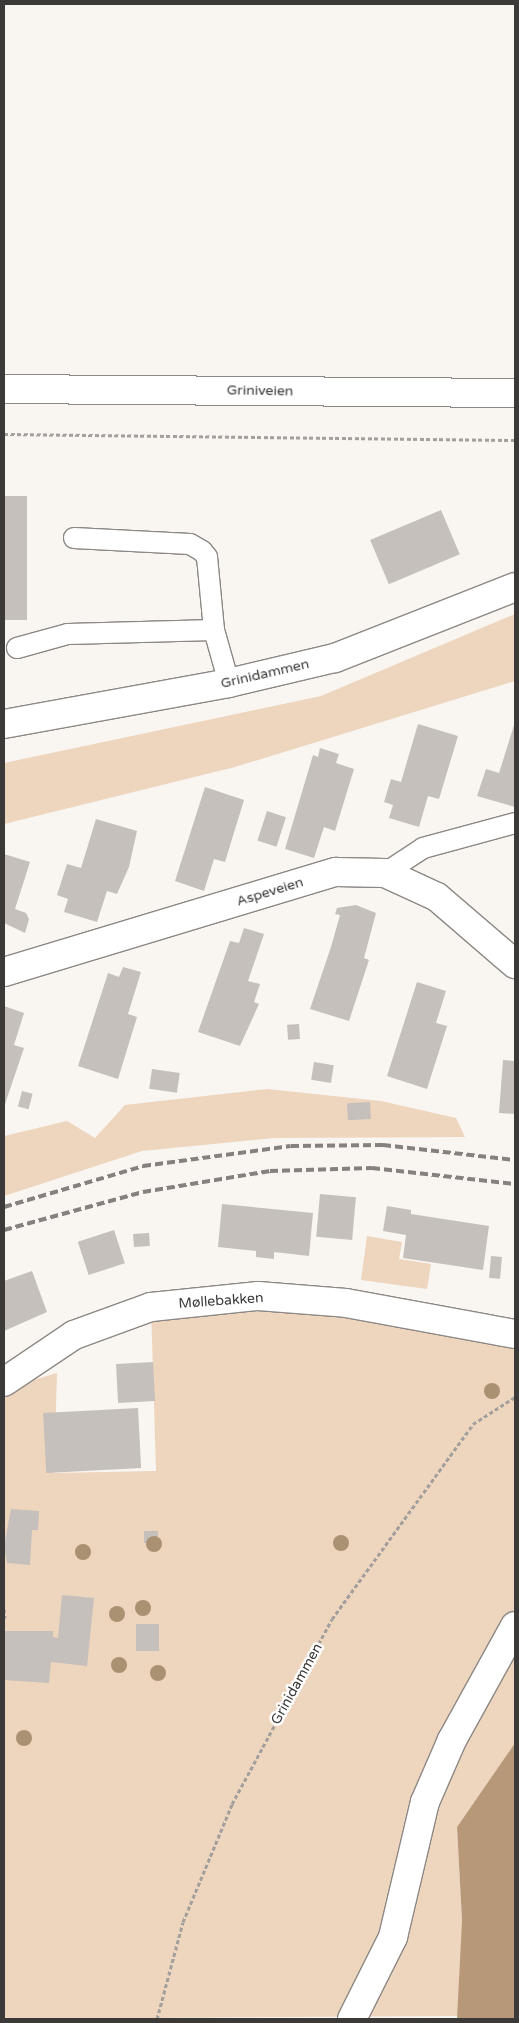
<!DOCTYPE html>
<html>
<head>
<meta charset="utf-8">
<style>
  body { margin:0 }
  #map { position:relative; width:519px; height:2023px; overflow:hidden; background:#f9f5f1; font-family:"Varela Round",sans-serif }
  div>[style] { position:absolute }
  .green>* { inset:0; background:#eed5bd }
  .water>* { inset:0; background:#b7997a }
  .building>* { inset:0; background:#c5c0bc; transform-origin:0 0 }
  .path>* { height:3px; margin-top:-1.5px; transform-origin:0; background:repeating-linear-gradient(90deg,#a29f9c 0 4px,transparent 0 6.5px) }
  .roads { filter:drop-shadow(1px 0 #8c8885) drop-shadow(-1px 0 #8c8885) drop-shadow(0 1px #8c8885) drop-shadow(0 -1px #8c8885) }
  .service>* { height:20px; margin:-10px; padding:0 10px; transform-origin:10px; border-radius:10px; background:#fff }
  .minor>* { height:28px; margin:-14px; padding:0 14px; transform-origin:14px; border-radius:14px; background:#fff }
  .primary>* { height:28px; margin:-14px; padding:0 14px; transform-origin:14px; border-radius:14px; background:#fff }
  .rail>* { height:4px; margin-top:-2px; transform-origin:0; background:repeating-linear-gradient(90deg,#84817f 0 8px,transparent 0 12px) }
  .trees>* { width:16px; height:16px; margin:-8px; border-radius:50%; background:#aa9172 }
  span { translate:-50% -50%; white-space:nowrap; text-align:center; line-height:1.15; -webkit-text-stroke:5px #fff; paint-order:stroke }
  .street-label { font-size:14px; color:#3c3a38 }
  .frame { position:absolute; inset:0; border:5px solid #3c3a38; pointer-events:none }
</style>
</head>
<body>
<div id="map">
  <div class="green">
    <div style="clip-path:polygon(515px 614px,515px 681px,235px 767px,4px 824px,4px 763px,321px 696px)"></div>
    <div style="clip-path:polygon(267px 1089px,381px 1101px,456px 1118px,465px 1137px,274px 1138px,142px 1151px,4px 1196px,4px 1136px,67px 1121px,95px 1138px,125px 1105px)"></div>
    <div style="clip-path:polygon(367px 1236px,402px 1242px,399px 1259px,431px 1264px,427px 1289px,361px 1280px)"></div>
    <div style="clip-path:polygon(258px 1296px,515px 1334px,515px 1743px,457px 1827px,464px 1959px,459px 2016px,4px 2019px,4px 1398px,30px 1381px,57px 1373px,54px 1473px,156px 1471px,151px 1307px)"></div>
  </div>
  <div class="water">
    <div style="clip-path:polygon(515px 1743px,515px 2019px,457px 2019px,462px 1921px,457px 1827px)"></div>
  </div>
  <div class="building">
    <div style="left:4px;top:496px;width:23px;height:124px"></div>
    <div style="left:441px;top:510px;width:48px;height:77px;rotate:67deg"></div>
    <div style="clip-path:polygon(515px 722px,515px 807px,477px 796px,486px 769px,499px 773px)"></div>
    <div style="clip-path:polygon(418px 724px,458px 736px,439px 799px,428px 796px,419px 827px,389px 818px,393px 805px,384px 802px,391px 779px,401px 782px)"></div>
    <div style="clip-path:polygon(320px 748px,339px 754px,336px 763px,354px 769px,335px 831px,324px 827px,314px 858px,285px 849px,313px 755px,318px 757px)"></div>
    <div style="clip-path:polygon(205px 787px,244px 800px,225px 862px,214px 859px,204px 891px,175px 881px)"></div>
    <div style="left:267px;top:811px;width:20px;height:31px;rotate:18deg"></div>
    <div style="clip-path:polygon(96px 819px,137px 831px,129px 867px,117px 894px,107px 891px,97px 922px,64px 912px,68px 899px,57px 895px,67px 864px,81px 868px)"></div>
    <div style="clip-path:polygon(4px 854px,30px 862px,15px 909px,26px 913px,29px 919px,25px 933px,4px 923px)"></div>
    <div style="clip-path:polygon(356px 905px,376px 913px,364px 958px,369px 960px,349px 1021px,310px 1009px,331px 947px,340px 915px,335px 914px,337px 908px)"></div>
    <div style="clip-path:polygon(244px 928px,264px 934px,248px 981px,260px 984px,254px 1002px,259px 1004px,240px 1046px,198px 1032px,230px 941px,239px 943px)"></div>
    <div style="clip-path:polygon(123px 967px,141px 972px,128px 1014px,137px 1017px,118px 1079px,78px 1066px,108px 973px,119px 977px)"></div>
    <div style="clip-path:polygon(417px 982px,446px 991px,436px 1023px,447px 1026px,427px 1089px,387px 1076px)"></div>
    <div style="clip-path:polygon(4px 1006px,24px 1013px,14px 1045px,24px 1048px,4px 1107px)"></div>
    <div style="left:299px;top:1024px;width:15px;height:12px;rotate:86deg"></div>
    <div style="clip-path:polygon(503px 1060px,515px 1061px,515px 1114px,499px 1113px)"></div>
    <div style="left:314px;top:1062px;width:20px;height:18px;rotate:9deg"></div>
    <div style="left:152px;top:1069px;width:28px;height:20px;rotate:8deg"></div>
    <div style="left:22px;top:1091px;width:11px;height:16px;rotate:15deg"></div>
    <div style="left:370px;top:1102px;width:17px;height:23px;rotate:87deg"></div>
    <div style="left:320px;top:1194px;width:36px;height:43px;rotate:5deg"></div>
    <div style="clip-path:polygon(222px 1204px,313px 1213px,309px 1256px,274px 1252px,274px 1259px,256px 1257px,256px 1251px,218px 1247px)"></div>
    <div style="clip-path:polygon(387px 1206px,411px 1210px,411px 1214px,489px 1226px,483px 1270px,403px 1258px,406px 1235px,383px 1231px)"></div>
    <div style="left:114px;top:1230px;width:35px;height:38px;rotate:72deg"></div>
    <div style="left:149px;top:1233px;width:13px;height:16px;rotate:86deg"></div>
    <div style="left:491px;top:1256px;width:11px;height:22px;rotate:5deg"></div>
    <div style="clip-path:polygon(32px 1271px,47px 1312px,4px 1331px,4px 1281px)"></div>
    <div style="left:153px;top:1362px;width:39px;height:37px;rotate:87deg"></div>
    <div style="left:138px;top:1408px;width:60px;height:95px;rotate:87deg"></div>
    <div style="clip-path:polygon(11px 1509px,39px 1511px,38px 1530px,32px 1530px,30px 1565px,7px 1563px,4px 1547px)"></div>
    <div style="left:144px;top:1531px;width:14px;height:12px"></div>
    <div style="clip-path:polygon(62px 1595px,94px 1598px,87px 1666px,51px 1662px,49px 1683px,4px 1680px,4px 1631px,53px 1631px,53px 1637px,58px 1638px)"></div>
    <div style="left:136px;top:1624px;width:23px;height:27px"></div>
  </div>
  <div class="path">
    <div style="left:4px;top:434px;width:511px;rotate:0.67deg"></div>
    <div style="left:4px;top:1609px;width:9px;rotate:84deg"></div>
    <div style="left:157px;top:2019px;width:100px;rotate:-75deg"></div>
    <div style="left:183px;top:1922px;width:128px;rotate:-67.4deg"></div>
    <div style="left:232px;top:1804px;width:210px;rotate:-61.6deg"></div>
    <div style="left:332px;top:1619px;width:241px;rotate:-54.1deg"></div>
    <div style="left:473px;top:1424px;width:50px;rotate:-32.7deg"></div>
  </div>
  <div class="roads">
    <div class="service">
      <div style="left:74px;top:538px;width:116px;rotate:3deg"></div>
      <div style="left:190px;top:544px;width:14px;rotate:30deg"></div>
      <div style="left:202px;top:551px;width:8px;rotate:50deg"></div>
      <div style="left:207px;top:557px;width:73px;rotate:84.5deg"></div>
      <div style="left:214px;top:630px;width:55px;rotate:74.2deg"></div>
      <div style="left:17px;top:648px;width:53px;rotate:-15.4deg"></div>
      <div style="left:68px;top:634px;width:146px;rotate:-1.6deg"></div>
      <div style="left:385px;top:873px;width:45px;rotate:-33.3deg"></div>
      <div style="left:423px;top:848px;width:95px;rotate:-15.2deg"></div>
    </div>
    <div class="minor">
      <div style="left:4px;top:724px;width:229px;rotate:-10.3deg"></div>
      <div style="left:229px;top:683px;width:109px;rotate:-13.3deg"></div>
      <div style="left:335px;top:658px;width:193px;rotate:-21.5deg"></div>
      <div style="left:4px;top:972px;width:347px;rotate:-16.8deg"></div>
      <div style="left:336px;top:872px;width:49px;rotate:1.2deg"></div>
      <div style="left:385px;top:873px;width:57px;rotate:24.8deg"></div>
      <div style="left:437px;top:897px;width:103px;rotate:40.7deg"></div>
      <div style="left:4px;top:1382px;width:84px;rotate:-33.9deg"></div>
      <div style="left:74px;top:1335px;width:82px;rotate:-20deg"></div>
      <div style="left:151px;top:1307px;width:108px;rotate:-5.9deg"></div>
      <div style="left:258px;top:1296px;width:88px;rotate:4.5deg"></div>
      <div style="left:346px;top:1303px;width:172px;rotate:10.4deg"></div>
      <div style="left:352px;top:2019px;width:92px;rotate:-63.4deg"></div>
      <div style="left:393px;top:1937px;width:139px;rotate:-76.7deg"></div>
      <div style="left:425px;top:1802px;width:68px;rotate:-66.5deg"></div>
      <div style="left:452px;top:1740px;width:130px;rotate:-61.1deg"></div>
    </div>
    <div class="primary">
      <div style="left:4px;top:389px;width:511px;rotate:0.45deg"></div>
    </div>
  </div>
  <div class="rail">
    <div style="left:4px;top:1207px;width:145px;rotate:-16.4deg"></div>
    <div style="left:143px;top:1166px;width:149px;rotate:-7.7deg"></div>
    <div style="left:291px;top:1146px;width:92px;rotate:-0.6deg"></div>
    <div style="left:383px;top:1145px;width:133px;rotate:6.5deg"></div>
    <div style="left:4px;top:1230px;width:144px;rotate:-15.3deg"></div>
    <div style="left:143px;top:1192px;width:129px;rotate:-9.4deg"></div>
    <div style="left:270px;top:1171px;width:102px;rotate:-1.7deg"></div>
    <div style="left:372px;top:1168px;width:144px;rotate:6.4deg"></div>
  </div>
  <div class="trees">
    <div style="left:492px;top:1391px"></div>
    <div style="left:341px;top:1543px"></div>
    <div style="left:154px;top:1544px"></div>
    <div style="left:83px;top:1552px"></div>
    <div style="left:143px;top:1608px"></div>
    <div style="left:117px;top:1614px"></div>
    <div style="left:119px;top:1665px"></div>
    <div style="left:158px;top:1673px"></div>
    <div style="left:24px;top:1738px"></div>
  </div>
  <div class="street-label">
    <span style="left:260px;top:391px;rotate:1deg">Griniveien</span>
    <span style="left:265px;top:674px;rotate:-13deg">Grinidammen</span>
    <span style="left:270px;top:892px;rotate:-17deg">Aspeveien</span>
    <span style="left:221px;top:1301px;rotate:-4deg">Møllebakken</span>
    <span style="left:297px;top:1684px;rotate:-61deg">Grinidammen</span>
  </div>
  <div class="frame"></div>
</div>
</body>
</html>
